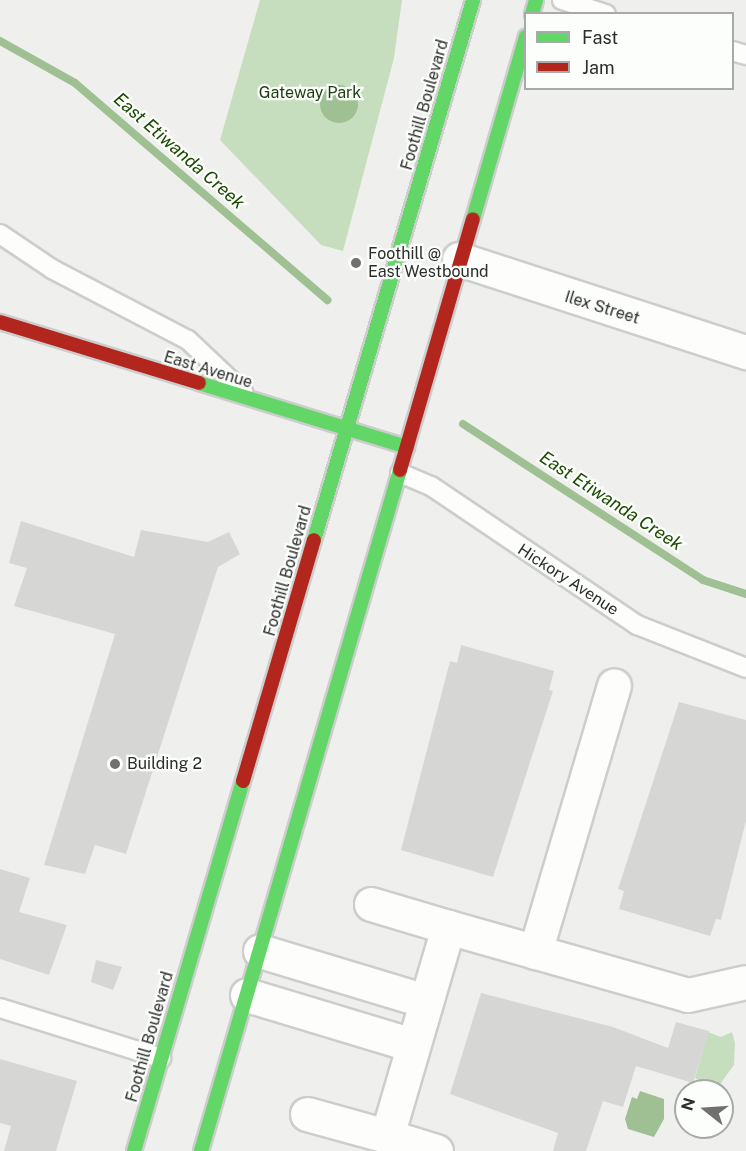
<!DOCTYPE html>
<html>
<head>
<meta charset="utf-8">
<style>
  body { margin:0 }
  #map { position:relative; width:746px; height:1151px; overflow:hidden; background:#eff0ee; font-family:"Public Sans",sans-serif }
  div>[style] { position:absolute }
  .green>* { inset:0; background:#c6debd }
  .water>* { inset:0; background:#9ec092 }
  .round { border-radius:50% }
  .stream>* { height:8px; margin:-4px; padding:0 4px; transform-origin:4px; border-radius:4px; background:#9ec092 }
  .building>* { inset:0; background:#d6d7d5 }
  .roads { filter:drop-shadow(2px 0 #cccdcc) drop-shadow(-2px 0 #cccdcc) drop-shadow(0 2px #cccdcc) drop-shadow(0 -2px #cccdcc) }
  .lane>* { height:18px; margin:-9px; padding:0 9px; transform-origin:9px; border-radius:9px; background:#fdfdfc }
  .street>* { height:33px; margin:-16.5px; padding:0 16.5px; transform-origin:16.5px; border-radius:16.5px; background:#fdfdfc }
  .fast>* { height:14px; margin:-7px; padding:0 7px; transform-origin:7px; border-radius:7px; background:#63d668 }
  .jam>* { height:14px; margin:-7px; padding:0 7px; transform-origin:7px; border-radius:7px; background:#b3261e }
  .dots>* { width:16px; height:16px; translate:-50% -50%; box-sizing:border-box; border:3px solid #fcfefb; border-radius:50% }
  span { translate:-50% -50%; white-space:nowrap; text-align:center; line-height:1.15; -webkit-text-stroke:4.5px #fcfefb; paint-order:stroke }
  .park-label { font-size:16px; color:#1c3c0e }
  .street-label { font-size:16px; color:#2b2d2b }
  .poi-label { font-size:16px; color:#2b2d2b }
  .left { translate:0 -50%; text-align:left }
  .water-label { font-size:18px; color:#1b4901; font-style:italic }
  .legend { position:absolute; left:524px; top:12px; width:210px; height:78px; box-sizing:border-box; background:#fcfefb; border:2px solid #a8aaa8; margin:0; padding:8px 10px; list-style:none; font-size:18px; color:#2b2d2b }
  .legend li { display:flex; align-items:center; gap:12px; height:30px }
  .legend b { width:30px; border:2px solid #a8aaa8 }
  .north { position:absolute; left:674px; top:1079px; width:60px; height:60px; box-sizing:border-box; background:#fcfefb; border:2px solid #a8aaa8; border-radius:50%; rotate:287deg; font-size:16px; font-weight:700; line-height:24px; text-align:center; color:#2b2d2b }
  .north::after { content:''; display:block; margin:auto; width:21px; height:27px; background:#70716f; clip-path:polygon(50% 0,100% 100%,50% 72%,0 100%) }
</style>
</head>
<body>
<div id="map">
  <div class="green">
    <div style="clip-path:polygon(260px 0,402px 0,394px 58px,343px 251px,321px 245px,220px 140px)"></div>
    <div style="clip-path:polygon(708px 1032px,721px 1037px,732px 1032px,735px 1043px,734px 1065px,715px 1091px,695px 1078px)"></div>
  </div>
  <div class="water">
    <div class="round" style="left:320px;top:85px;width:38px;height:38px"></div>
    <div style="clip-path:polygon(640px 1091px,664px 1099px,664px 1119px,654px 1137px,628px 1129px,625px 1119px,632px 1097px,637px 1099px)"></div>
  </div>
  <div class="stream">
    <div style="left:0;top:41px;width:86px;rotate:29.2deg"></div>
    <div style="left:75px;top:83px;width:333px;rotate:40.7deg"></div>
    <div style="left:463px;top:424px;width:286px;rotate:33deg"></div>
    <div style="left:703px;top:580px;width:45px;rotate:18deg"></div>
  </div>
  <div class="building">
    <div style="clip-path:polygon(21px 521px,134px 557px,141px 530px,208px 542px,229px 532px,240px 554px,218px 567px,126px 854px,95px 845px,85px 874px,44px 865px,115px 634px,14px 606px,27px 568px,9px 563px)"></div>
    <div style="clip-path:polygon(461px 645px,554px 671px,549px 690px,553px 691px,493px 877px,401px 850px,450px 661px,457px 663px)"></div>
    <div style="clip-path:polygon(679px 702px,746px 720px,746px 821px,721px 920px,716px 919px,710px 936px,619px 909px,624px 891px,618px 889px)"></div>
    <div style="clip-path:polygon(0 869px,30px 878px,19px 912px,67px 925px,49px 975px,0 959px)"></div>
    <div style="clip-path:polygon(96px 960px,122px 967px,113px 990px,91px 982px)"></div>
    <div style="clip-path:polygon(481px 993px,613px 1027px,668px 1048px,676px 1022px,709px 1031px,693px 1083px,636px 1066px,623px 1107px,603px 1101px,586px 1151px,553px 1151px,558px 1133px,450px 1094px)"></div>
    <div style="clip-path:polygon(0 1059px,77px 1081px,56px 1151px,4px 1151px,11px 1126px,0 1123px)"></div>
  </div>
  <div class="roads">
    <div class="lane">
      <div style="left:562px;top:0;width:46px;rotate:17.7deg"></div>
      <div style="left:732px;top:51px;width:15px;rotate:16deg"></div>
      <div style="left:0;top:234px;width:63px;rotate:33.9deg"></div>
      <div style="left:52px;top:269px;width:153px;rotate:27.6deg"></div>
      <div style="left:188px;top:340px;width:76px;rotate:43.4deg"></div>
      <div style="left:400px;top:473px;width:34px;rotate:23deg"></div>
      <div style="left:431px;top:486px;width:249px;rotate:34deg"></div>
      <div style="left:637px;top:625px;width:117px;rotate:21.5deg"></div>
      <div style="left:0;top:1008px;width:169px;rotate:17.3deg"></div>
    </div>
    <div class="street">
      <div style="left:459px;top:259px;width:302px;rotate:18deg"></div>
      <div style="left:371px;top:904px;width:80px;rotate:16.6deg"></div>
      <div style="left:260px;top:951px;width:173px;rotate:16.8deg"></div>
      <div style="left:535px;top:952px;width:278px;rotate:-73.5deg"></div>
      <div style="left:247px;top:995px;width:173px;rotate:16.8deg"></div>
      <div style="left:307px;top:1114px;width:83px;rotate:15.4deg"></div>
      <div style="left:436px;top:1151px;width:51px;rotate:-163deg"></div>
      <div style="left:387px;top:1136px;width:218px;rotate:-73.7deg"></div>
      <div style="left:448px;top:927px;width:249px;rotate:15.8deg"></div>
      <div style="left:688px;top:995px;width:59px;rotate:-12.6deg"></div>
    </div>
    <div class="fast">
      <div style="left:532px;top:14px;width:15px;rotate:-74deg"></div>
      <div style="left:473px;top:219px;width:190px;rotate:-73.8deg"></div>
      <div style="left:199px;top:383px;width:218px;rotate:17.1deg"></div>
      <div style="left:314px;top:540px;width:563px;rotate:-73.59deg"></div>
      <div style="left:134px;top:1151px;width:386px;rotate:-73.6deg"></div>
      <div style="left:201px;top:1151px;width:709px;rotate:-73.71deg"></div>
    </div>
    <div class="jam">
      <div style="left:0;top:322px;width:208px;rotate:17deg"></div>
      <div style="left:400px;top:470px;width:261px;rotate:-73.8deg"></div>
      <div style="left:243px;top:781px;width:251px;rotate:-73.6deg"></div>
    </div>
  </div>
  <div class="dots">
    <div style="left:356px;top:263px;background:#70716f"></div>
    <div style="left:115px;top:764px;background:#70716f"></div>
  </div>
  <div class="park-label">
    <span style="left:310px;top:93px">Gateway Park</span>
  </div>
  <div class="street-label">
    <span style="left:425px;top:105px;rotate:-74deg">Foothill Boulevard</span>
    <span style="left:602px;top:308px;rotate:17deg">Ilex Street</span>
    <span style="left:208px;top:370px;rotate:17deg">East Avenue</span>
    <span style="left:288px;top:571px;rotate:-74deg">Foothill Boulevard</span>
    <span style="left:568px;top:580px;rotate:33deg">Hickory Avenue</span>
    <span style="left:150px;top:1037px;rotate:-74deg">Foothill Boulevard</span>
  </div>
  <div class="poi-label">
    <span class="left" style="left:368px;top:263px">Foothill @<br>East Westbound</span>
    <span class="left" style="left:127px;top:764px">Building 2</span>
  </div>
  <div class="water-label">
    <span style="left:179px;top:151px;rotate:41deg">East Etiwanda Creek</span>
    <span style="left:611px;top:501px;rotate:33deg">East Etiwanda Creek</span>
  </div>
  <ul class="legend">
  <li><b style="height:8px;background:#63d668"></b>Fast</li>
  <li><b style="height:8px;background:#b3261e"></b>Jam</li>
  </ul>
  <div class="north">N</div>
</div>
</body>
</html>
